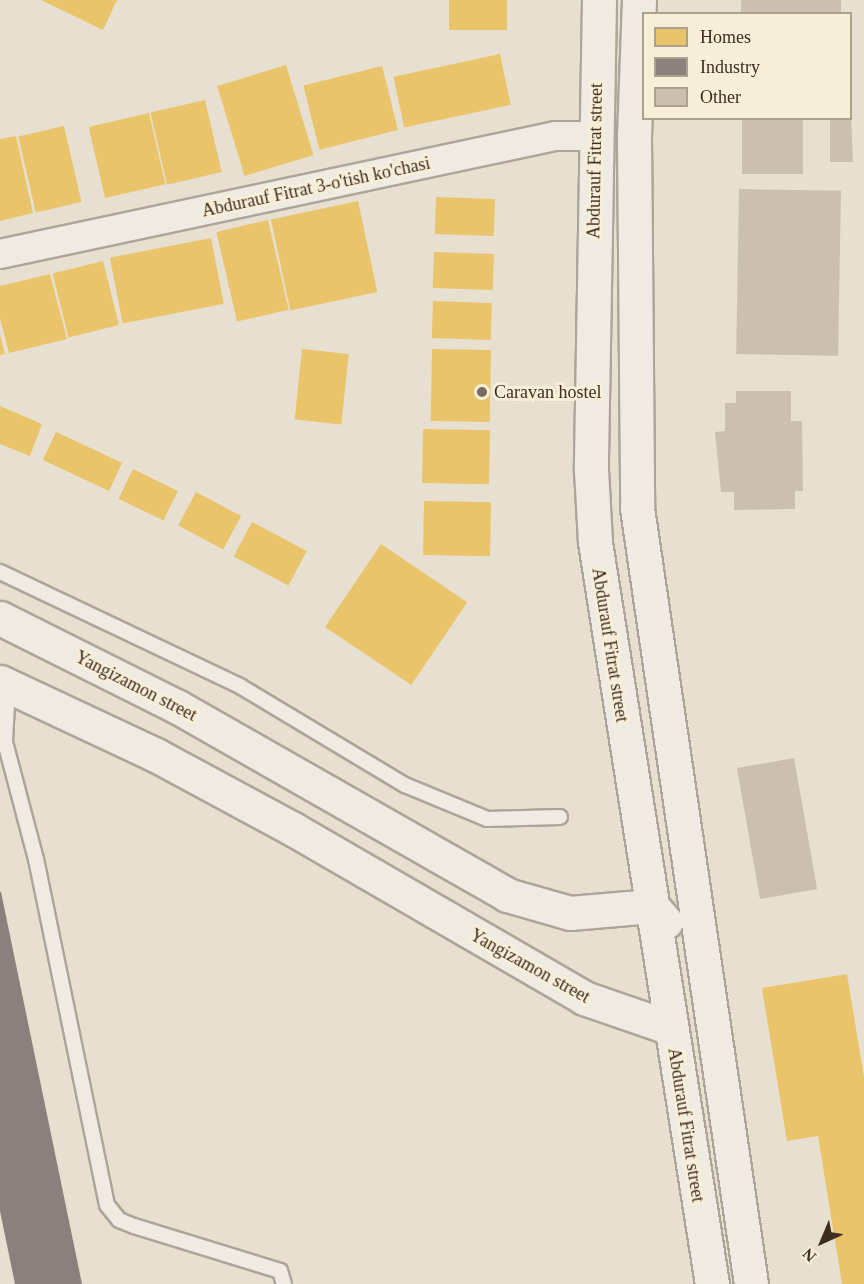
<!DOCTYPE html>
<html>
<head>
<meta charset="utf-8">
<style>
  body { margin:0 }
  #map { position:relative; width:864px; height:1284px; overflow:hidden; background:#e7e0d1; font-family:Georgia,serif }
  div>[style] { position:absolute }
  .homes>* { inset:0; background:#e9c46a; transform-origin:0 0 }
  .industry>* { inset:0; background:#8a817c }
  .building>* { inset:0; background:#cbbfb2; transform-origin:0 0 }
  .roads { filter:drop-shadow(2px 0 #ada599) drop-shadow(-2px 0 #ada599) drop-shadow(0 2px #ada599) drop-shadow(0 -2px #ada599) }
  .service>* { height:14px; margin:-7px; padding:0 7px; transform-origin:7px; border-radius:7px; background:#efebe3 }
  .minor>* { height:28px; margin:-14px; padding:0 14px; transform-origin:14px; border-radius:14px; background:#efebe3 }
  .secondary>* { height:33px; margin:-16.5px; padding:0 16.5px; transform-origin:16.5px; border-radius:16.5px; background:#efebe3 }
  .dots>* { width:16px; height:16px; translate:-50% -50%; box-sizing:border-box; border:3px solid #f7eed8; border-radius:50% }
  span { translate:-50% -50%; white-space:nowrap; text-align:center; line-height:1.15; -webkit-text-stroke:6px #f7eed8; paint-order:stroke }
  .street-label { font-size:18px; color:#3d2e20 }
  .poi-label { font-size:18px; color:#3d2e20 }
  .left { translate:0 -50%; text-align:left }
  .legend { position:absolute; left:642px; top:12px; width:210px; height:108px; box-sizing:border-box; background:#f7eed8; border:2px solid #ada18e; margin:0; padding:8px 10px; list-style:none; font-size:18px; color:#3d2e20 }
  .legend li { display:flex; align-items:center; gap:12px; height:30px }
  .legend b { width:30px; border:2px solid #ada18e }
  .north { position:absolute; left:792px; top:1212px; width:60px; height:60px; -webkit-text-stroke:4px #f7eed8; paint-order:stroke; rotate:224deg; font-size:16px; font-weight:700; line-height:24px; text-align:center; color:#3d2e20 }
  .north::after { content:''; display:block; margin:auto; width:21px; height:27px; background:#3d2e20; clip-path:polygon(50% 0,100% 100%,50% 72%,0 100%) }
</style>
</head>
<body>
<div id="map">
  <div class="homes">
    <div style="clip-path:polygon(41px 0,117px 0,103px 30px)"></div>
    <div style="left:449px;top:0;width:58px;height:30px"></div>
    <div style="left:500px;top:54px;width:52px;height:109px;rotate:78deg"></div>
    <div style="left:286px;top:65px;width:94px;height:72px;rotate:73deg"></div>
    <div style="left:382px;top:66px;width:66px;height:81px;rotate:76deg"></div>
    <div style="left:205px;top:100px;width:74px;height:56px;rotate:77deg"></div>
    <div style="left:149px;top:113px;width:73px;height:62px;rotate:77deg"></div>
    <div style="left:64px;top:126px;width:78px;height:47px;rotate:77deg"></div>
    <div style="clip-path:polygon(16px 136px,33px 213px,0 221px,0 139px)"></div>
    <div style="left:436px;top:197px;width:59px;height:37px;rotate:2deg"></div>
    <div style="left:358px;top:201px;width:93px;height:89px;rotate:78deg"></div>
    <div style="left:268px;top:220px;width:92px;height:53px;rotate:77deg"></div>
    <div style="left:211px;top:238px;width:67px;height:103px;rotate:79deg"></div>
    <div style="left:434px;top:252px;width:60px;height:36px;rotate:2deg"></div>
    <div style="left:103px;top:261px;width:66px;height:52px;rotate:76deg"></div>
    <div style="clip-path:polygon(50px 274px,67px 339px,9px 353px,0 318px,0 286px)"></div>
    <div style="left:433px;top:301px;width:59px;height:37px;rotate:2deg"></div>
    <div style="clip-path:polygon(0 335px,5px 354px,0 355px)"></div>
    <div style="left:302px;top:349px;width:47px;height:71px;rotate:6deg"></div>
    <div style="left:432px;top:349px;width:59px;height:72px;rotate:1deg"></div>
    <div style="clip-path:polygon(0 406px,42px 424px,30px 456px,0 444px)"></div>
    <div style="left:423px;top:429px;width:67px;height:54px;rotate:1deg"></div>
    <div style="left:56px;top:432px;width:73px;height:31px;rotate:25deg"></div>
    <div style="left:133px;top:469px;width:50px;height:33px;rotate:26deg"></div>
    <div style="left:196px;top:492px;width:51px;height:38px;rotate:28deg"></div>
    <div style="left:424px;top:501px;width:67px;height:54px;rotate:1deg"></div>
    <div style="left:252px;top:522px;width:62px;height:39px;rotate:28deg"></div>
    <div style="left:381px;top:544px;width:104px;height:100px;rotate:34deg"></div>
    <div style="clip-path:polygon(847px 974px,864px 1077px,864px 1284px,842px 1284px,818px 1136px,787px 1141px,762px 988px)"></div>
  </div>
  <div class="industry">
    <div style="clip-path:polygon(0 892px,1px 892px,82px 1284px,15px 1284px,0 1211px)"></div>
  </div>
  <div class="building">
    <div style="left:741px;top:0;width:100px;height:14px"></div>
    <div style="clip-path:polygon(850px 93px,853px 162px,830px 162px,830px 118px,850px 118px)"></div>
    <div style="left:742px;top:118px;width:61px;height:56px"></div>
    <div style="left:739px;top:189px;width:102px;height:165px;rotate:1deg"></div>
    <div style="clip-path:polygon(736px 391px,791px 391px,791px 421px,802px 421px,803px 491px,795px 491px,795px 509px,734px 510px,734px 492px,721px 492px,715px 432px,725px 431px,725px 403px,736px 403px)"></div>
    <div style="left:794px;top:758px;width:133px;height:58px;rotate:80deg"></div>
  </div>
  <div class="roads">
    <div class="service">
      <div style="left:0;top:572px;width:266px;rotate:25.4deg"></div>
      <div style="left:240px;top:686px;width:192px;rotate:31deg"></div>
      <div style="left:405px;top:785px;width:89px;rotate:22.5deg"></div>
      <div style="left:487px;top:819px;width:73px;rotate:-1.6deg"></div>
      <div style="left:8px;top:686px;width:56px;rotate:93.1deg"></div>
      <div style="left:5px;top:742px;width:121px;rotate:75.2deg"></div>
      <div style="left:36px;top:859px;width:353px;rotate:78.4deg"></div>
      <div style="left:107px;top:1205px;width:19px;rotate:51deg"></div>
      <div style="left:119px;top:1220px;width:16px;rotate:22deg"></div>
      <div style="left:134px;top:1226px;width:153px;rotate:17.1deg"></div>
      <div style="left:280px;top:1271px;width:14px;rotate:73deg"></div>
    </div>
    <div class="minor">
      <div style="left:0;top:254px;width:567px;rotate:-12deg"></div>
      <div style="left:555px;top:136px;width:40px"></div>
    </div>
    <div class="secondary">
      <div style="left:599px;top:0;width:470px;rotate:91deg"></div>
      <div style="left:591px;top:470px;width:72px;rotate:86.8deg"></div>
      <div style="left:595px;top:542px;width:751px;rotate:81.04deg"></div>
      <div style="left:639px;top:0;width:137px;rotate:92.1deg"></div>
      <div style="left:634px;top:137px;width:371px;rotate:89.5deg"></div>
      <div style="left:637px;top:508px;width:784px;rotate:81.64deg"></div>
      <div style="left:0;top:618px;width:199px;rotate:26.6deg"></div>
      <div style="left:178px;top:707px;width:379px;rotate:29.7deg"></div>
      <div style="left:507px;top:895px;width:66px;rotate:15.9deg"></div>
      <div style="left:570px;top:913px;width:82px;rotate:-4.9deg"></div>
      <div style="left:652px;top:906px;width:21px;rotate:49deg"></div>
      <div style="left:0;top:682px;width:172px;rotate:25.1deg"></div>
      <div style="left:156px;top:755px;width:156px;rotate:28.4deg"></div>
      <div style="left:293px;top:829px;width:337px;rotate:30.1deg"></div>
      <div style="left:584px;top:998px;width:92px;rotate:19deg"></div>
    </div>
  </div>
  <div class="dots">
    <div style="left:482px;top:392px;background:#786c5e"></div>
  </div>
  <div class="street-label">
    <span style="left:595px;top:161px;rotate:-89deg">Abdurauf Fitrat street</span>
    <span style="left:316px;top:187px;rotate:-12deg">Abdurauf Fitrat 3-o'tish ko'chasi</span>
    <span style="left:610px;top:645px;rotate:81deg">Abdurauf Fitrat street</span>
    <span style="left:136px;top:686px;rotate:27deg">Yangizamon street</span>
    <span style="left:530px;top:966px;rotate:29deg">Yangizamon street</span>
    <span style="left:686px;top:1125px;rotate:81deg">Abdurauf Fitrat street</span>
  </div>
  <div class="poi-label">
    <span class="left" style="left:494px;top:392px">Caravan hostel</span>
  </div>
  <ul class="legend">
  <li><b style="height:16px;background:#e9c46a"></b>Homes</li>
  <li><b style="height:16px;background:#8a817c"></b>Industry</li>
  <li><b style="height:16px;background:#cbbfb2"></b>Other</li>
  </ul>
  <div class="north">N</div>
</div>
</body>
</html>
